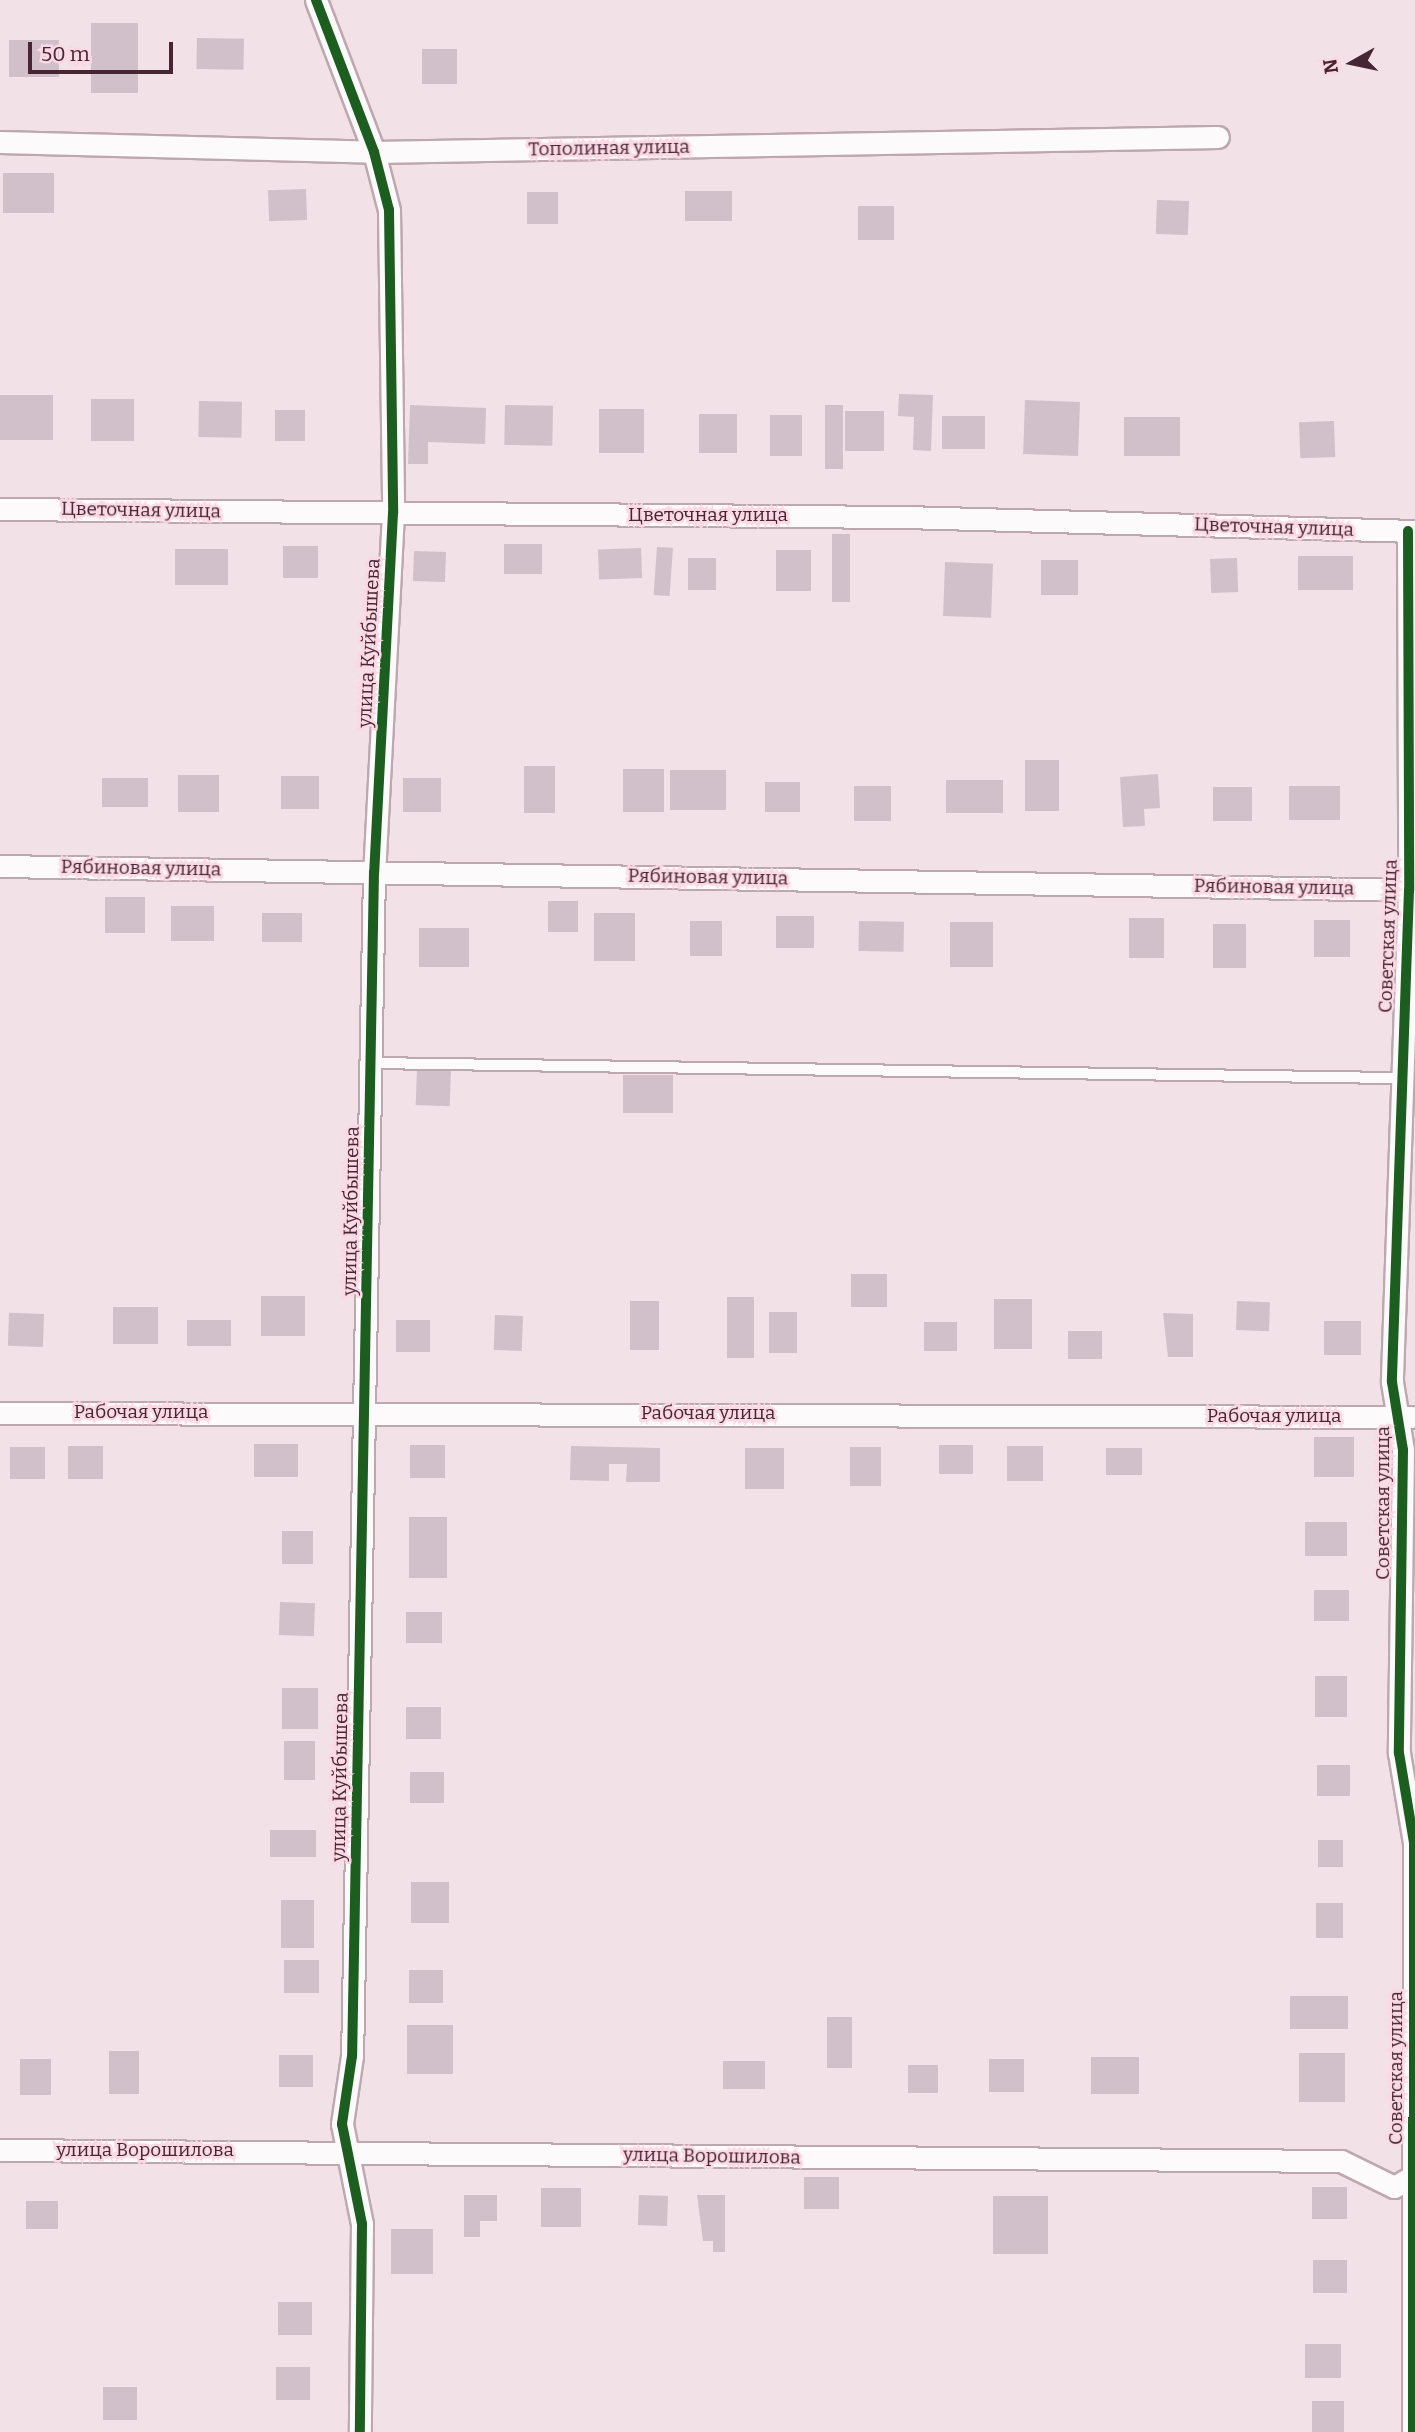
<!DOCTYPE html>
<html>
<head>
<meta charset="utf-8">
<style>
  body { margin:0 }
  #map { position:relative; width:1415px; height:2432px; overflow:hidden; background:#f2e1e7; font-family:Bitter,serif }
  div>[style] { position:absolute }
  .building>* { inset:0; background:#d1bfca; transform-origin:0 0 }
  .roads { filter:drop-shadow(2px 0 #bea8b0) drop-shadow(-2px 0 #bea8b0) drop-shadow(0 2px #bea8b0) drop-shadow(0 -2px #bea8b0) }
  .lane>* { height:10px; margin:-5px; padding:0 5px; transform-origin:5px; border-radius:5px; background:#fdfafb }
  .street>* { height:21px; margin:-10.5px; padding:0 10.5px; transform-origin:10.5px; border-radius:10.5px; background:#fdfafb }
  .cycleway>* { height:10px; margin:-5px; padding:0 5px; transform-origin:5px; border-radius:5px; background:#1b5e20 }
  span { translate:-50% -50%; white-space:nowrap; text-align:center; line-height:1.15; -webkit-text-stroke:5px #fad9e4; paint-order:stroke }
  .street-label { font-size:19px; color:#452632 }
  .north { position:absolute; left:1317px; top:28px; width:70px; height:70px; -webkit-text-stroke:5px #fad9e4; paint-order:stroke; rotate:261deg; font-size:19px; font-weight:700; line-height:28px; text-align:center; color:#452632 }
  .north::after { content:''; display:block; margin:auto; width:24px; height:32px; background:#452632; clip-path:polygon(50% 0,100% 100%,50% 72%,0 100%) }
  .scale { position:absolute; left:28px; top:42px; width:145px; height:32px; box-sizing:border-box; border:4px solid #452632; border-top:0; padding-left:9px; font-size:21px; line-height:24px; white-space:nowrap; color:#452632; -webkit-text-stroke:5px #fad9e4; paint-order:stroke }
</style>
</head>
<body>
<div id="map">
  <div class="building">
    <div style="left:91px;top:23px;width:47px;height:70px"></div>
    <div style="left:197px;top:38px;width:47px;height:31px;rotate:1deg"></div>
    <div style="left:9px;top:40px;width:50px;height:37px"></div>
    <div style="left:422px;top:49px;width:35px;height:35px"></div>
    <div style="left:3px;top:173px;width:51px;height:40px"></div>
    <div style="left:306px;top:189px;width:31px;height:38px;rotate:88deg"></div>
    <div style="left:685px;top:191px;width:47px;height:30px"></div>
    <div style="left:558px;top:192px;width:32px;height:31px;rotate:90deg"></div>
    <div style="left:1157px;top:200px;width:32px;height:34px;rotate:2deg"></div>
    <div style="left:858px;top:206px;width:36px;height:34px"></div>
    <div style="clip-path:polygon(899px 394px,933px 395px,931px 451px,913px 450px,914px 417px,898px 416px)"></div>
    <div style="left:0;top:395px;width:53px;height:45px"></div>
    <div style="left:91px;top:399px;width:43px;height:42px"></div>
    <div style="left:1025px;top:400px;width:55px;height:54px;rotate:2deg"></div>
    <div style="left:199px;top:401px;width:43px;height:36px;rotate:1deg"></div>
    <div style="clip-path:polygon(410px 405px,486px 408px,485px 444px,428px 442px,428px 464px,408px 464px)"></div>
    <div style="left:505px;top:405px;width:48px;height:40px;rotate:1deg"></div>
    <div style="left:825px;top:405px;width:18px;height:64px"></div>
    <div style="left:599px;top:409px;width:45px;height:44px"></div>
    <div style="left:275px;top:410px;width:30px;height:31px"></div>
    <div style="left:845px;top:411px;width:39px;height:40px"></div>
    <div style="left:699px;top:414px;width:38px;height:39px"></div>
    <div style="left:770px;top:415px;width:32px;height:41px"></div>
    <div style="left:942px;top:416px;width:43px;height:33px"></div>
    <div style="left:1180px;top:417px;width:39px;height:56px;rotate:90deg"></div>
    <div style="left:1334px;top:421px;width:36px;height:35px;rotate:88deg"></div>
    <div style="left:832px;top:534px;width:18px;height:68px"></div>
    <div style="left:504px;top:544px;width:38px;height:30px"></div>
    <div style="left:283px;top:546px;width:35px;height:32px"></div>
    <div style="left:657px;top:547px;width:16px;height:48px;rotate:4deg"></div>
    <div style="left:641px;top:548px;width:30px;height:43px;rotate:88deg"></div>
    <div style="left:175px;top:549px;width:53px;height:36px"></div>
    <div style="left:776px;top:550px;width:35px;height:41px"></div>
    <div style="left:414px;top:551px;width:32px;height:30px;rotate:2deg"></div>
    <div style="left:1298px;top:556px;width:55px;height:34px"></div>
    <div style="left:688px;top:558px;width:28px;height:32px"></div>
    <div style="left:1237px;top:558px;width:34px;height:27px;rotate:88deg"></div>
    <div style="left:1041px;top:560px;width:37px;height:35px"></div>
    <div style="left:945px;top:562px;width:48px;height:54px;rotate:2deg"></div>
    <div style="left:1025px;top:760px;width:34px;height:51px"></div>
    <div style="left:524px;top:766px;width:31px;height:47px"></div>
    <div style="left:623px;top:769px;width:41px;height:43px"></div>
    <div style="left:670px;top:770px;width:56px;height:40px"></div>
    <div style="clip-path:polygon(1158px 774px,1160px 808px,1144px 809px,1145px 826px,1123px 827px,1120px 777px)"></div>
    <div style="left:178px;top:775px;width:41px;height:37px"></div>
    <div style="left:281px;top:776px;width:38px;height:33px"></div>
    <div style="left:102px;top:778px;width:46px;height:29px"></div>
    <div style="left:403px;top:778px;width:38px;height:34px"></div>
    <div style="left:946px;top:780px;width:57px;height:33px"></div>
    <div style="left:765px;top:782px;width:35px;height:30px"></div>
    <div style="left:854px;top:786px;width:37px;height:35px"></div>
    <div style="left:1289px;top:786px;width:51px;height:34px"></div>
    <div style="left:1213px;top:787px;width:39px;height:34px"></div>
    <div style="left:105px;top:897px;width:40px;height:36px"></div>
    <div style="left:548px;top:901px;width:30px;height:31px"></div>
    <div style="left:171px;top:906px;width:43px;height:35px"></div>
    <div style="left:262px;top:913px;width:40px;height:29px"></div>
    <div style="left:594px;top:913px;width:41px;height:48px"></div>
    <div style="left:776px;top:916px;width:38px;height:32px"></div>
    <div style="left:1129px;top:918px;width:35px;height:40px"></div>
    <div style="left:1314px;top:920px;width:36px;height:37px"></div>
    <div style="left:690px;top:921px;width:32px;height:35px"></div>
    <div style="left:859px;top:921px;width:45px;height:30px;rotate:1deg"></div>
    <div style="left:950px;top:922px;width:43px;height:45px"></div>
    <div style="left:1213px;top:924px;width:33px;height:44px"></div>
    <div style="left:419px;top:928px;width:50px;height:39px"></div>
    <div style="left:417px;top:1068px;width:34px;height:37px;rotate:2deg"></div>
    <div style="left:623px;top:1075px;width:50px;height:38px"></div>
    <div style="left:851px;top:1274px;width:36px;height:33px"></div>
    <div style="left:261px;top:1296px;width:44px;height:40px"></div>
    <div style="left:727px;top:1297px;width:27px;height:61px"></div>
    <div style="left:994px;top:1299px;width:38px;height:50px"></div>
    <div style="left:630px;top:1301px;width:29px;height:49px"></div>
    <div style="left:1237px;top:1301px;width:33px;height:29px;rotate:2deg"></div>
    <div style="left:113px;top:1307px;width:45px;height:37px"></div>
    <div style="left:769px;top:1312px;width:28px;height:41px"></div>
    <div style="clip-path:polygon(1163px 1313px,1193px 1314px,1193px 1357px,1168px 1357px)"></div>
    <div style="left:44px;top:1314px;width:33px;height:35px;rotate:92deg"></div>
    <div style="left:495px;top:1315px;width:28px;height:35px;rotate:2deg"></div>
    <div style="left:187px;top:1320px;width:44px;height:26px"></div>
    <div style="left:396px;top:1320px;width:34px;height:32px"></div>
    <div style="left:1324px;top:1321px;width:37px;height:34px"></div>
    <div style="left:924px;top:1322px;width:33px;height:29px"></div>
    <div style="left:1068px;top:1331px;width:34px;height:28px"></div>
    <div style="left:1314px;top:1437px;width:40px;height:40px"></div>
    <div style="left:254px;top:1444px;width:44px;height:33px"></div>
    <div style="left:410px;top:1445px;width:35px;height:33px"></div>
    <div style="left:939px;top:1445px;width:34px;height:29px"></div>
    <div style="left:68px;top:1446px;width:35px;height:33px"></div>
    <div style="clip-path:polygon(571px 1446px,660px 1448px,660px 1482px,626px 1482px,627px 1464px,609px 1464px,609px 1481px,570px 1480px)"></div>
    <div style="left:1007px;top:1446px;width:36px;height:35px"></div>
    <div style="left:10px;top:1447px;width:35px;height:32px"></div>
    <div style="left:850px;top:1447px;width:31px;height:39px"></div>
    <div style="left:745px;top:1448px;width:39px;height:41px"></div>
    <div style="left:1106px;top:1448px;width:36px;height:27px"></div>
    <div style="left:409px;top:1517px;width:38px;height:61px"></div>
    <div style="left:1305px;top:1522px;width:42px;height:34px"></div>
    <div style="left:282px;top:1531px;width:31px;height:33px"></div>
    <div style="left:1314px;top:1590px;width:35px;height:31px"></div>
    <div style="left:280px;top:1602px;width:35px;height:33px;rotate:2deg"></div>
    <div style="left:406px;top:1612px;width:36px;height:31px"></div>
    <div style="left:1315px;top:1676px;width:32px;height:41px"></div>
    <div style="left:282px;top:1688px;width:36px;height:41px"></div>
    <div style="left:406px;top:1707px;width:35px;height:32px"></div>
    <div style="left:284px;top:1741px;width:31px;height:39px"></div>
    <div style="left:1317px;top:1765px;width:33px;height:31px"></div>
    <div style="left:410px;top:1772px;width:34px;height:31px"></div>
    <div style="left:270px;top:1830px;width:46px;height:27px"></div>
    <div style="left:1318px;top:1840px;width:25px;height:27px"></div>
    <div style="left:411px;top:1882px;width:38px;height:41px"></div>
    <div style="left:281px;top:1900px;width:33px;height:48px"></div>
    <div style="left:1316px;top:1903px;width:27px;height:35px"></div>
    <div style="left:284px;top:1960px;width:35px;height:33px"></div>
    <div style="left:409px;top:1970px;width:34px;height:33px"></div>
    <div style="left:1290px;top:1996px;width:58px;height:33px"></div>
    <div style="left:827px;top:2017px;width:25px;height:51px"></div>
    <div style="left:407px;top:2025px;width:46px;height:49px"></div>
    <div style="left:109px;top:2051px;width:30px;height:43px"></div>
    <div style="left:1299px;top:2053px;width:46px;height:49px"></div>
    <div style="left:279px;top:2055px;width:34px;height:32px"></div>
    <div style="left:1091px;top:2057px;width:48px;height:37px"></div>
    <div style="left:20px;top:2059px;width:31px;height:36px"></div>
    <div style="left:989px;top:2059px;width:35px;height:33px"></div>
    <div style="left:723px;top:2061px;width:42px;height:28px"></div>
    <div style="left:908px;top:2065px;width:30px;height:28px"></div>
    <div style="left:804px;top:2177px;width:35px;height:32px"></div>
    <div style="left:1312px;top:2187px;width:35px;height:32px"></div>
    <div style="left:541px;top:2188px;width:40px;height:39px"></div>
    <div style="clip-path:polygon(464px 2195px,497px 2195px,497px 2221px,480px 2221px,480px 2237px,464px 2237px)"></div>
    <div style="left:639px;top:2195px;width:29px;height:30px;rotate:2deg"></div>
    <div style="clip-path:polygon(697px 2195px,725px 2195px,725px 2252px,713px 2252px,713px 2241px,703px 2241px)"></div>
    <div style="left:993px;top:2196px;width:55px;height:58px"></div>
    <div style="left:26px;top:2201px;width:32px;height:28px"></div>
    <div style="left:391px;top:2229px;width:42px;height:45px"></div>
    <div style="left:1313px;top:2260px;width:34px;height:33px"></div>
    <div style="left:278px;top:2302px;width:34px;height:33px"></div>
    <div style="left:1305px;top:2344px;width:36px;height:34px"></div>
    <div style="left:276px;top:2367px;width:34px;height:33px"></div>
    <div style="left:103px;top:2387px;width:34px;height:33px"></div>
    <div style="left:1312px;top:2401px;width:32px;height:31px"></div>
  </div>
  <div class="roads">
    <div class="lane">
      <div style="left:371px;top:1063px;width:1029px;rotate:0.84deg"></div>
    </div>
    <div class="street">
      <div style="left:316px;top:0;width:163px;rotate:69.1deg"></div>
      <div style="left:374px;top:152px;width:60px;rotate:75.5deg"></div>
      <div style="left:389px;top:210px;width:303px;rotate:89.2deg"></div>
      <div style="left:393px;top:513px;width:360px;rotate:93deg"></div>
      <div style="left:374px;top:872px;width:1184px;rotate:91.06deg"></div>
      <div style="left:352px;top:2056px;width:69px;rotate:98.4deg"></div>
      <div style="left:342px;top:2124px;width:102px;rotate:78.7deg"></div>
      <div style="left:362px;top:2224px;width:208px;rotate:90.6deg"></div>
      <div style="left:0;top:142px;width:374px;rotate:1.5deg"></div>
      <div style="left:374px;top:152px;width:844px;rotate:-1.02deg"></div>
      <div style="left:0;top:509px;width:904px;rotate:0.51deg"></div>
      <div style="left:904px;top:517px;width:511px;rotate:1.57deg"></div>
      <div style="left:1408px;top:531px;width:359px;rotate:89.8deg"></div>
      <div style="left:1409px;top:890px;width:492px;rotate:92deg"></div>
      <div style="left:1392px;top:1382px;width:69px;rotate:80.8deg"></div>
      <div style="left:1403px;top:1450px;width:303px;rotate:90.8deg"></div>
      <div style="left:1399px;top:1753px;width:91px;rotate:80.5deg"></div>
      <div style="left:1414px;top:1843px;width:589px;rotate:90.1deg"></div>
      <div style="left:0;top:866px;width:1415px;rotate:0.97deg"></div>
      <div style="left:0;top:1413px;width:1412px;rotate:0.16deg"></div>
      <div style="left:0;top:2150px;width:1341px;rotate:0.47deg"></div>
      <div style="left:1341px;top:2161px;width:59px;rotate:26.1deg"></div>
      <div style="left:1394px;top:2187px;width:24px;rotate:-30deg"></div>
    </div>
  </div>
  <div class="cycleway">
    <div style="left:316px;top:0;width:163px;rotate:69.1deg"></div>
    <div style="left:374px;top:152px;width:60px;rotate:75.5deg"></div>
    <div style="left:389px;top:210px;width:303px;rotate:89.2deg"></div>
    <div style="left:393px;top:513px;width:360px;rotate:93deg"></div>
    <div style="left:374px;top:872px;width:1184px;rotate:91.06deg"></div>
    <div style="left:352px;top:2056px;width:69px;rotate:98.4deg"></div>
    <div style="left:342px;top:2124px;width:102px;rotate:78.7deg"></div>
    <div style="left:362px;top:2224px;width:208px;rotate:90.6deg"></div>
    <div style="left:1408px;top:531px;width:359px;rotate:89.8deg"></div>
    <div style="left:1409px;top:890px;width:492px;rotate:92deg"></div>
    <div style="left:1392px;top:1382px;width:69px;rotate:80.8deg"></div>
    <div style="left:1403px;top:1450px;width:303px;rotate:90.8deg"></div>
    <div style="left:1399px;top:1753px;width:91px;rotate:80.5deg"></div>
    <div style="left:1414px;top:1843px;width:589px;rotate:90.1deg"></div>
  </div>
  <div class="street-label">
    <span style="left:609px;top:148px;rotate:-1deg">Тополиная улица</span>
    <span style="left:141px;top:510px;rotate:1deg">Цветочная улица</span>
    <span style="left:708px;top:515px">Цветочная улица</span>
    <span style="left:1274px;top:527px;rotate:2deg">Цветочная улица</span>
    <span style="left:369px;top:643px;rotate:-87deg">улица Куйбышева</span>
    <span style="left:141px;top:868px;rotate:1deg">Рябиновая улица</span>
    <span style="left:708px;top:877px;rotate:1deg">Рябиновая улица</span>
    <span style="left:1274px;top:887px;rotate:1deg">Рябиновая улица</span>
    <span style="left:1388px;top:936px;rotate:-88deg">Советская улица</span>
    <span style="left:351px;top:1211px;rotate:-89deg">улица Куйбышева</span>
    <span style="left:141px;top:1412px">Рабочая улица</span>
    <span style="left:708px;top:1413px">Рабочая улица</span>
    <span style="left:1274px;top:1416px">Рабочая улица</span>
    <span style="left:1383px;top:1503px;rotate:-90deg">Советская улица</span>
    <span style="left:340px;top:1777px;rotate:-89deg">улица Куйбышева</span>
    <span style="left:1396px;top:2068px;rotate:-90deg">Советская улица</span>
    <span style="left:145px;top:2150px">улица Ворошилова</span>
    <span style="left:712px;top:2156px;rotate:1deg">улица Ворошилова</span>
  </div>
  <div class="north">N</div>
  <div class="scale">50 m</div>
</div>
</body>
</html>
